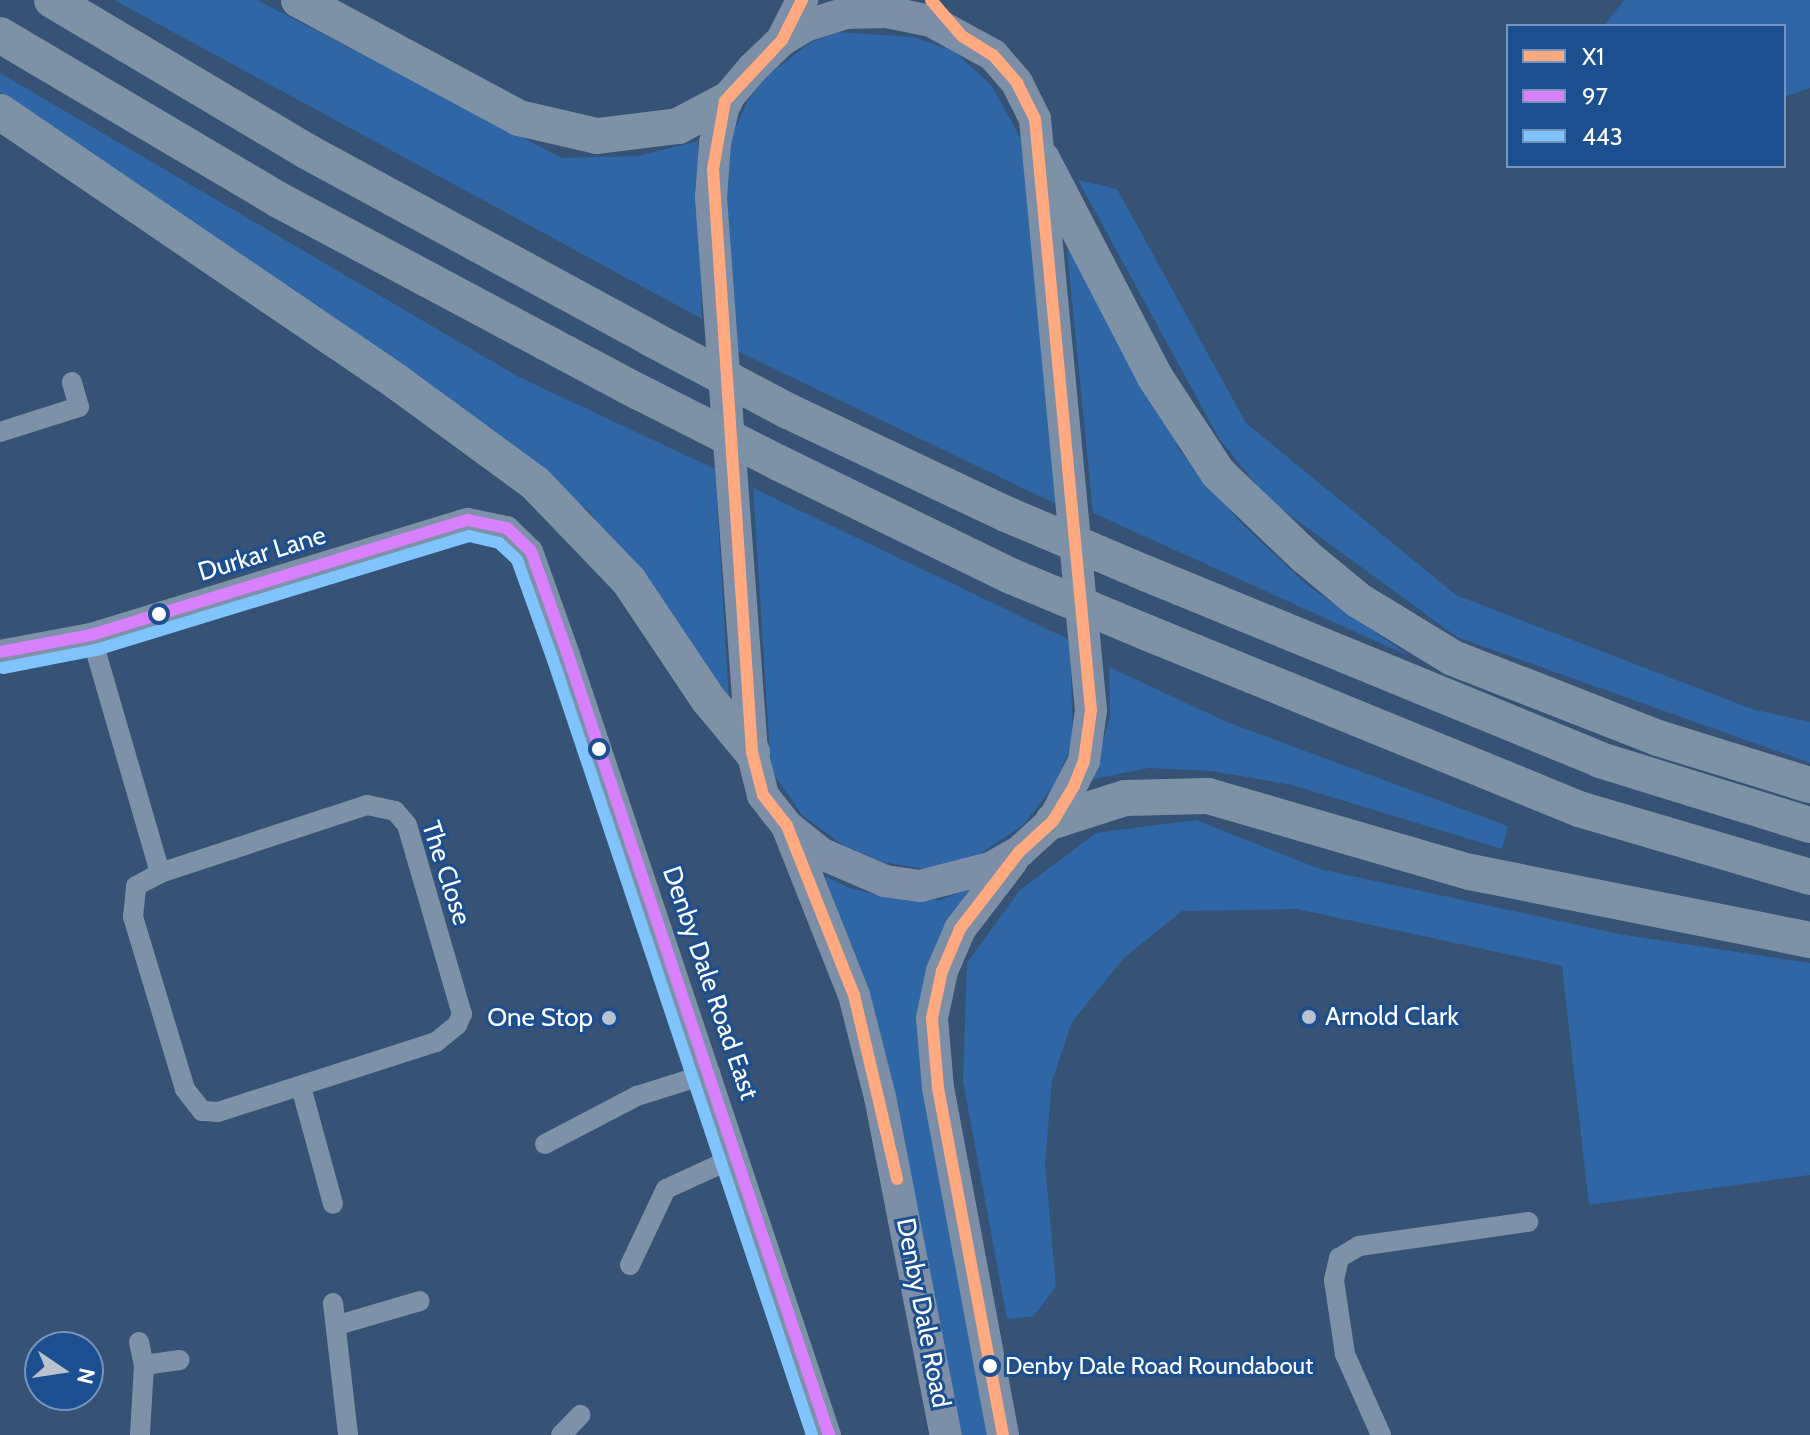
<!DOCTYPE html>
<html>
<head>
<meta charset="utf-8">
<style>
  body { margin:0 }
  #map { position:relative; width:1810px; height:1435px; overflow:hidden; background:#365274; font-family:Cabin,sans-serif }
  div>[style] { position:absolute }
  .green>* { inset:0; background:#2f66a5 }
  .minor>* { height:20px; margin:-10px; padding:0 10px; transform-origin:10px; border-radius:10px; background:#7d92a8 }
  .tertiary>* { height:24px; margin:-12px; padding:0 12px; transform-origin:12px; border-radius:12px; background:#7d92a8 }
  .primary>* { height:32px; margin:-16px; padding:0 16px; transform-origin:16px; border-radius:16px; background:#7d8ea7 }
  .motorway>* { height:36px; margin:-18px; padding:0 18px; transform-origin:18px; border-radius:18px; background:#7e92a7 }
  .motorway-bridge>* { height:36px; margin:-18px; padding:0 18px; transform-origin:18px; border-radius:18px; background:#7e92a7 }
  .bus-1>* { height:12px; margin:-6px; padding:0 6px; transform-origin:6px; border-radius:6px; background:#ffa980 }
  .bus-2>* { height:12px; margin:-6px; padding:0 6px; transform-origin:6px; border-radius:6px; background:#d880ff }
  .bus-3>* { height:12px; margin:-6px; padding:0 6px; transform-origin:6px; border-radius:6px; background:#80c4ff }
  .dots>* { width:22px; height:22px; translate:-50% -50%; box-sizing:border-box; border:4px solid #1b4f8f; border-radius:50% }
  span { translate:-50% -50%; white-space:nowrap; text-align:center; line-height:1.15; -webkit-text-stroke:6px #1b4f8f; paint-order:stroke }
  .bus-label { font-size:24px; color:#fff }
  .left { translate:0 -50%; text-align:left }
  .street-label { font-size:26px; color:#fff }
  .poi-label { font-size:26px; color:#fff }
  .right { translate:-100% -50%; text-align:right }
  .legend { position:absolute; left:1506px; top:24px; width:280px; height:144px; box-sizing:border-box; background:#1b4f8f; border:2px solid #7695bc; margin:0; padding:10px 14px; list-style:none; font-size:24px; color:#fff }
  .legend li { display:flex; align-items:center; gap:16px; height:40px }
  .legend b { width:40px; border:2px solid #7695bc }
  .north { position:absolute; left:24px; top:1331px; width:80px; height:80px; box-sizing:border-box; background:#1b4f8f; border:2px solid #7695bc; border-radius:50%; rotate:103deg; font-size:22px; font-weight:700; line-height:32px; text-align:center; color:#fff }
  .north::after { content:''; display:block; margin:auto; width:28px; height:36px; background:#b9c2ce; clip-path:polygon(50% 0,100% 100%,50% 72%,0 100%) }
</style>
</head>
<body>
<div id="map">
  <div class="green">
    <div style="clip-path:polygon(114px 0,257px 0,562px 158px,638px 156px,698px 141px,702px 319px)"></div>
    <div style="clip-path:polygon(1624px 0,1810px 0,1810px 88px,1784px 97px,1784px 26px,1604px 26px)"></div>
    <div style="clip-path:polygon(839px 32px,913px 37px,954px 51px,992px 86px,1021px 139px,1056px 504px,737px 351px,726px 245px,727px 146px,748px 100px,767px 76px,811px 42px)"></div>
    <div style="clip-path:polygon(0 73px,519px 377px,715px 469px,729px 701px,589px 511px,224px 245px,0 92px)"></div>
    <div style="clip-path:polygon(1078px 180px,1117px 189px,1246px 423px,1456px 595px,1752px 709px,1810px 722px,1810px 763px,1457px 637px,1268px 499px,1220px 440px)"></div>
    <div style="clip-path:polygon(1067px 250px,1088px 262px,1180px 451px,1240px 522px,1307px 585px,1411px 657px,1093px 513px)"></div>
    <div style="clip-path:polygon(753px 488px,1070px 640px,1073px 743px,1053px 787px,1023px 825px,977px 856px,925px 869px,882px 862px,843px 845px,802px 815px,771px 770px)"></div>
    <div style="clip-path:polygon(1109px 667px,1227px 722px,1508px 826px,1502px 849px,1292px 785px,1212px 771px,1149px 768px,1093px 779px,1110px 716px)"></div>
    <div style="clip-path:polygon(1196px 820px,1320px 869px,1619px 934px,1810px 963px,1810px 1175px,1589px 1205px,1562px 966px,1297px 909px,1182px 911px,1124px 958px,1072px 1022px,1052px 1081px,1045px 1164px,1056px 1286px,1034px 1316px,1007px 1319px,963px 1081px,967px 963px,1020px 890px,1096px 833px)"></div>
    <div style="clip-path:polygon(825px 876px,849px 888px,891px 898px,941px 900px,977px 886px,946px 920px,929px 969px,990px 1435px,961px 1435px,874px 1013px)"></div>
  </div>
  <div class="minor">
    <div style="left:0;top:432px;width:83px;rotate:-17.6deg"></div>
    <div style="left:79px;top:407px;width:26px;rotate:-106deg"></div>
    <div style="left:91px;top:635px;width:248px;rotate:73.8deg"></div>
    <div style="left:367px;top:805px;width:29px;rotate:12deg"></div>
    <div style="left:395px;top:811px;width:18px;rotate:49deg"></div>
    <div style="left:407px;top:825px;width:197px;rotate:73.8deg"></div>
    <div style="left:462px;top:1014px;width:12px;rotate:114deg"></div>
    <div style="left:457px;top:1025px;width:27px;rotate:141deg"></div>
    <div style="left:436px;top:1042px;width:229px;rotate:162.2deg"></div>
    <div style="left:218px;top:1112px;width:16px;rotate:-176deg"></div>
    <div style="left:202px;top:1111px;width:28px;rotate:-128deg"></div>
    <div style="left:185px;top:1089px;width:180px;rotate:-106.8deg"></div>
    <div style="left:133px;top:917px;width:31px;rotate:-84deg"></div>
    <div style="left:136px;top:886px;width:27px;rotate:-28deg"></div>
    <div style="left:160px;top:873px;width:218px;rotate:-18.2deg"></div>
    <div style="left:301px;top:1087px;width:121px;rotate:74.7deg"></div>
    <div style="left:545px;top:1144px;width:104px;rotate:-27.6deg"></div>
    <div style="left:637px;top:1096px;width:77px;rotate:-17.5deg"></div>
    <div style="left:630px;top:1265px;width:84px;rotate:-64.7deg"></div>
    <div style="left:666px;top:1189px;width:79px;rotate:-24.6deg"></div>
    <div style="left:333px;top:1303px;width:133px;rotate:83.5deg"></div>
    <div style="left:338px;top:1325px;width:85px;rotate:-16.3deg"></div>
    <div style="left:139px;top:1342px;width:24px;rotate:78deg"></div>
    <div style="left:144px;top:1365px;width:70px;rotate:93.3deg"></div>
    <div style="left:144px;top:1365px;width:36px;rotate:-8deg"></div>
    <div style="left:561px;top:1435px;width:28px;rotate:-46deg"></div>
    <div style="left:1381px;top:1435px;width:89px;rotate:-114deg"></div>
    <div style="left:1345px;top:1354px;width:75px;rotate:-98.5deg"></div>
    <div style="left:1334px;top:1280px;width:23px;rotate:-77deg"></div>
    <div style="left:1339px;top:1258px;width:23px;rotate:-31deg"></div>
    <div style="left:1359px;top:1246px;width:171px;rotate:-8.1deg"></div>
  </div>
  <div class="tertiary">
    <div style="left:0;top:652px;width:93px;rotate:-10.6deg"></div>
    <div style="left:91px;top:635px;width:394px;rotate:-17deg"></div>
    <div style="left:468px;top:520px;width:40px;rotate:12deg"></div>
    <div style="left:507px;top:528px;width:33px;rotate:44deg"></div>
    <div style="left:531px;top:551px;width:110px;rotate:70.4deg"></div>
    <div style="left:568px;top:655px;width:823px;rotate:71.5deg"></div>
  </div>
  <div class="primary">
    <div style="left:887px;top:12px;width:45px;rotate:11.6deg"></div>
    <div style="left:931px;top:21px;width:71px;rotate:28.7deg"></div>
    <div style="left:993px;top:55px;width:37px;rotate:49deg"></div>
    <div style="left:1017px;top:83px;width:40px;rotate:63.4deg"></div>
    <div style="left:1035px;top:119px;width:594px;rotate:84.59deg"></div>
    <div style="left:1091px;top:710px;width:51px;rotate:97.8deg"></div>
    <div style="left:1084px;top:761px;width:68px;rotate:117.3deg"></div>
    <div style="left:1053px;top:821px;width:46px;rotate:137.6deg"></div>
    <div style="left:1019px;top:852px;width:33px;rotate:151deg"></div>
    <div style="left:990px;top:868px;width:72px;rotate:165.6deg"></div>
    <div style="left:920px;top:886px;width:35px;rotate:-172deg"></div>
    <div style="left:885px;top:881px;width:69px;rotate:-156.8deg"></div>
    <div style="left:822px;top:854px;width:45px;rotate:-141.3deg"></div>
    <div style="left:787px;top:826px;width:39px;rotate:-128deg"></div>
    <div style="left:763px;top:795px;width:44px;rotate:-104.3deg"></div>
    <div style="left:752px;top:752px;width:556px;rotate:-94.23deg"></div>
    <div style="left:711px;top:198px;width:55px;rotate:-85.8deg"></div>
    <div style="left:715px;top:143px;width:43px;rotate:-76.6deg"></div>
    <div style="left:725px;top:101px;width:43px;rotate:-49.7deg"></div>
    <div style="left:753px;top:68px;width:40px;rotate:-44deg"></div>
    <div style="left:782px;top:40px;width:27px;rotate:-31deg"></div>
    <div style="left:805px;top:26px;width:43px;rotate:-17.6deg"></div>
    <div style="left:846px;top:13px;width:41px;rotate:-1.4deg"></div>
    <div style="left:782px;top:40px;width:45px;rotate:-63.4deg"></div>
    <div style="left:787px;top:826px;width:182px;rotate:68.4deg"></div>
    <div style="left:854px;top:995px;width:105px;rotate:75.7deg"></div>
    <div style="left:880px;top:1097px;width:344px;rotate:79deg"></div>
    <div style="left:1003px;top:1435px;width:353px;rotate:-100.6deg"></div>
    <div style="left:938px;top:1088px;width:70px;rotate:-94.9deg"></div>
    <div style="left:932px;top:1018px;width:48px;rotate:-78deg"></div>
    <div style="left:942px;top:971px;width:46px;rotate:-66.8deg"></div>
    <div style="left:960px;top:929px;width:86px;rotate:-52.6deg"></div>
  </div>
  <div class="motorway">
    <div style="left:52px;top:0;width:298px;rotate:30.7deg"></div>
    <div style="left:308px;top:152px;width:389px;rotate:28.5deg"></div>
    <div style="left:299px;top:0;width:250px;rotate:28.2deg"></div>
    <div style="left:519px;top:118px;width:80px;rotate:13deg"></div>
    <div style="left:597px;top:136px;width:82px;rotate:-7deg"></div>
    <div style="left:678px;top:126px;width:53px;rotate:-28deg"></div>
    <div style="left:0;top:35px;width:322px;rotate:30.6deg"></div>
    <div style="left:277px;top:199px;width:410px;rotate:28.1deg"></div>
    <div style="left:0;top:112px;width:480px;rotate:34.2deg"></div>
    <div style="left:397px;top:382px;width:171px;rotate:36.2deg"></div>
    <div style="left:535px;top:483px;width:136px;rotate:46.2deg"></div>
    <div style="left:629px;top:581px;width:142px;rotate:56.2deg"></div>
    <div style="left:708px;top:699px;width:69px;rotate:50.3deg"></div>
    <div style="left:1042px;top:159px;width:246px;rotate:62.6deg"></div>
    <div style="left:1155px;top:377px;width:115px;rotate:56.7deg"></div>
    <div style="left:1218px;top:473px;width:122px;rotate:43.7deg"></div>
    <div style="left:1306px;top:557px;width:67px;rotate:39.6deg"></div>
    <div style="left:1358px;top:600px;width:111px;rotate:31.4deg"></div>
    <div style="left:1453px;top:658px;width:220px;rotate:21.3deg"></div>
    <div style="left:1658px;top:738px;width:159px;rotate:17.2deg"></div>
    <div style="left:788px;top:411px;width:241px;rotate:25.3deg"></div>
    <div style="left:779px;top:463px;width:258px;rotate:26deg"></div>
    <div style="left:1145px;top:573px;width:492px;rotate:22.3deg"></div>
    <div style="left:1600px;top:760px;width:220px;rotate:17.2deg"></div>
    <div style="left:1148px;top:633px;width:466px;rotate:22.2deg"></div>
    <div style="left:1579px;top:809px;width:241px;rotate:16.4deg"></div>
    <div style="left:1053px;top:821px;width:76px;rotate:-17.7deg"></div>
    <div style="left:1125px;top:798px;width:83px;rotate:-1.4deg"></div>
    <div style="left:1208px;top:796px;width:273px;rotate:16.2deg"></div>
    <div style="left:1470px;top:872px;width:347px;rotate:11.3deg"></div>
  </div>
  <div class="motorway-bridge">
    <div style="left:650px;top:338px;width:156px;rotate:27.9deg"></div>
    <div style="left:639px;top:392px;width:157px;rotate:26.9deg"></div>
    <div style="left:1006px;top:514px;width:151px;rotate:23deg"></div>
    <div style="left:1011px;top:576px;width:148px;rotate:22.6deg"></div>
  </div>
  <div class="bus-1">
    <div style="left:802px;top:0;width:45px;rotate:116.6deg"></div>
    <div style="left:782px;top:40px;width:83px;rotate:133.1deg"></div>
    <div style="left:725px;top:101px;width:69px;rotate:100deg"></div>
    <div style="left:713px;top:169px;width:584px;rotate:86.17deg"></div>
    <div style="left:752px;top:752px;width:44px;rotate:75.7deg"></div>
    <div style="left:763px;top:795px;width:39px;rotate:52deg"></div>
    <div style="left:787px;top:826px;width:182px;rotate:68.4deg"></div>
    <div style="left:854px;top:995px;width:189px;rotate:76.8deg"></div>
    <div style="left:931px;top:0;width:48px;rotate:49.3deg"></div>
    <div style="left:962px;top:36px;width:36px;rotate:32deg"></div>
    <div style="left:993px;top:55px;width:37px;rotate:49deg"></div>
    <div style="left:1017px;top:83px;width:40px;rotate:63.4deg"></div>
    <div style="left:1035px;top:119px;width:594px;rotate:84.59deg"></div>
    <div style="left:1091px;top:710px;width:51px;rotate:97.8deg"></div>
    <div style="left:1084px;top:761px;width:27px;rotate:112deg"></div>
    <div style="left:1074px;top:786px;width:41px;rotate:121deg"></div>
    <div style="left:1053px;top:821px;width:46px;rotate:137.6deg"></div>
    <div style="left:1019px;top:852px;width:97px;rotate:127.5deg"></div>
    <div style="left:960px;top:929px;width:46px;rotate:113.2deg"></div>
    <div style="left:942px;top:971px;width:48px;rotate:102deg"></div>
    <div style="left:932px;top:1018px;width:70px;rotate:85.1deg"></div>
    <div style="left:938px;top:1088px;width:353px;rotate:79.4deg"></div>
  </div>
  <div class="bus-2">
    <div style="left:0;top:652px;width:93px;rotate:-10.6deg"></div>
    <div style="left:91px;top:635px;width:394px;rotate:-17deg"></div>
    <div style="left:468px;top:520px;width:40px;rotate:12deg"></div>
    <div style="left:507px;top:528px;width:33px;rotate:44deg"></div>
    <div style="left:531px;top:551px;width:110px;rotate:70.4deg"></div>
    <div style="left:568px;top:655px;width:823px;rotate:71.5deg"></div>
  </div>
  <div class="bus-3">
    <div style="left:3px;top:668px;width:95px;rotate:-11deg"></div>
    <div style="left:96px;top:650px;width:390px;rotate:-17deg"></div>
    <div style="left:469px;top:536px;width:31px;rotate:13deg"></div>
    <div style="left:499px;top:543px;width:25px;rotate:43deg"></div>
    <div style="left:517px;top:560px;width:106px;rotate:70.2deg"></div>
    <div style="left:553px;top:660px;width:817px;rotate:71.52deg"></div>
  </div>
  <div class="dots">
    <div style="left:159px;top:614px;background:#fff"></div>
    <div style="left:599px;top:749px;background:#fff"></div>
    <div style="left:1309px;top:1017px;background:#b9c2ce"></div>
    <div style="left:609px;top:1018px;background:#b9c2ce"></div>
    <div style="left:990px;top:1366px;background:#fff"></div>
  </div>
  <div class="bus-label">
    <span class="left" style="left:1005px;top:1366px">Denby Dale Road Roundabout</span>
  </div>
  <div class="street-label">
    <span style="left:262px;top:554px;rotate:-17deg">Durkar Lane</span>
    <span style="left:446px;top:873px;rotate:72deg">The Close</span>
    <span style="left:710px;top:983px;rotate:71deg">Denby Dale Road East</span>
    <span style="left:923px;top:1313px;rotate:79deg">Denby Dale Road</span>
  </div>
  <div class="poi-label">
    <span class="left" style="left:1325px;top:1017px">Arnold Clark</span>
    <span class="right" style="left:593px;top:1018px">One Stop</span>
  </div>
  <ul class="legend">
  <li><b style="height:10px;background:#ffa980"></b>X1</li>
  <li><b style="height:10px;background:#d880ff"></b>97</li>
  <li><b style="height:10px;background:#80c4ff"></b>443</li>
  </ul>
  <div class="north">N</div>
</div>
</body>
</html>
